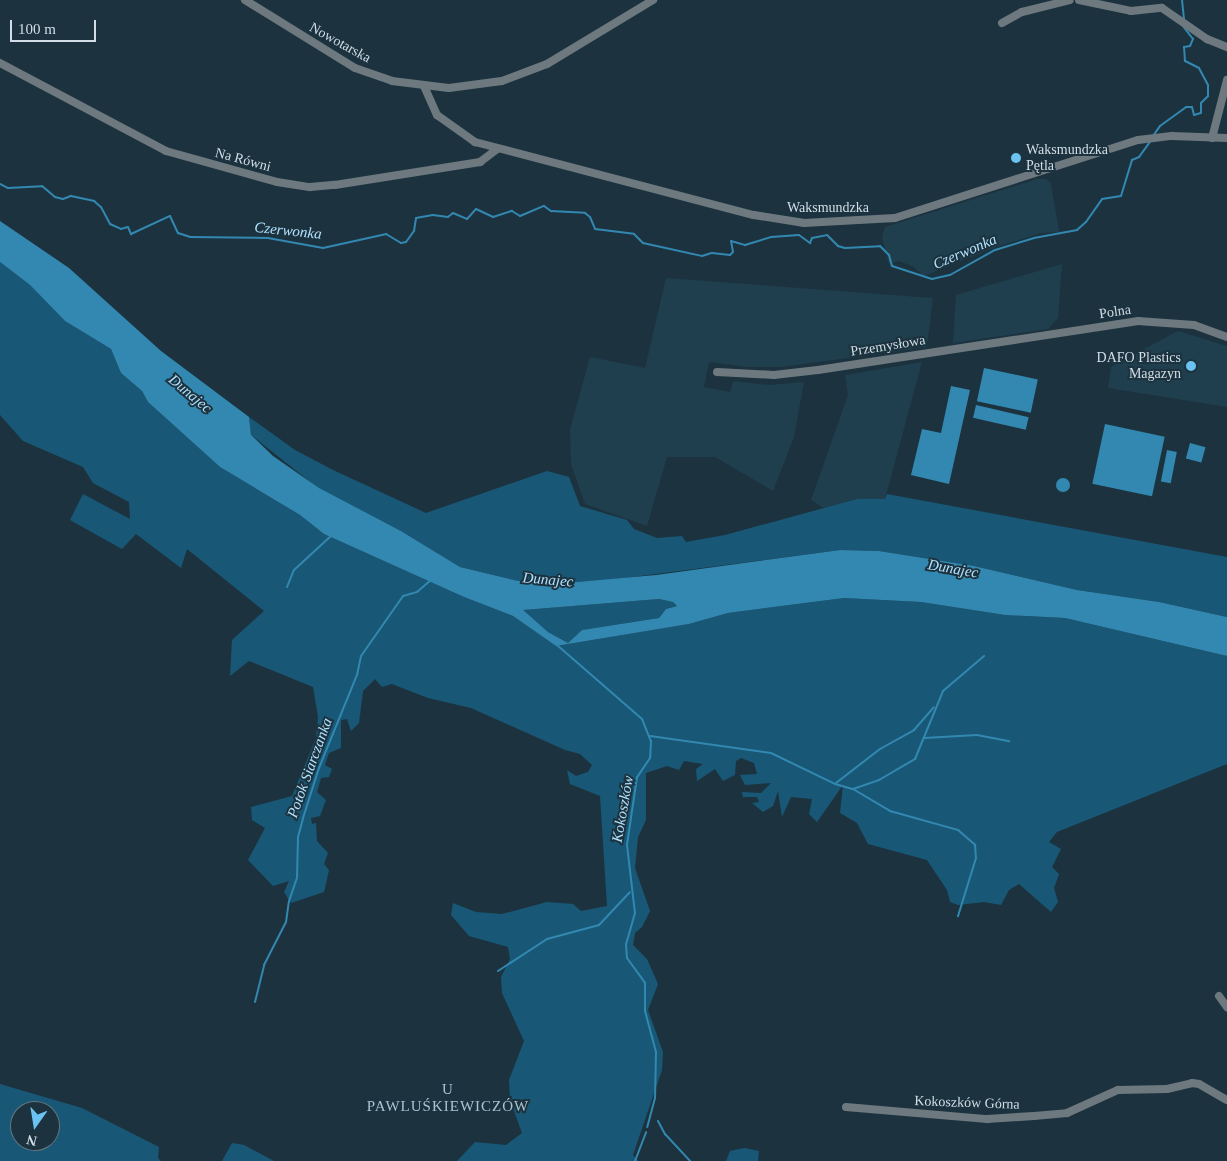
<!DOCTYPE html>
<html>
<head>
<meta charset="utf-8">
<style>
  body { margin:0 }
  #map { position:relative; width:1227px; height:1161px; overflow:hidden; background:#1c333f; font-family:Georgia,serif }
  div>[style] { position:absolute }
  .built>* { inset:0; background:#1f3e4e }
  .green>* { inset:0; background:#185876 }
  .water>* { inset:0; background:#3388b1; transform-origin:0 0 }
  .round { border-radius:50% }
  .stream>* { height:2px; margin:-1px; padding:0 1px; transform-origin:1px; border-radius:1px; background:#3388b1 }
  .minor>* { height:8px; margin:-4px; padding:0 4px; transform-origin:4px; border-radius:4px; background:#6e797f }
  .dots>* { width:14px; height:14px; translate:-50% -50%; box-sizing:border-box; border:2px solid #1c333f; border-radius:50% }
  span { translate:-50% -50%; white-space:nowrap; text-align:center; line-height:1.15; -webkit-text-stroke:4px #1c333f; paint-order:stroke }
  .street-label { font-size:14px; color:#d1dee6 }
  .poi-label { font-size:14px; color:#d1dee6 }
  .left { translate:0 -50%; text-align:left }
  .right { translate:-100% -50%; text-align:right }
  .water-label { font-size:15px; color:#b2e2fe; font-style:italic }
  .neighbourhood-label { font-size:15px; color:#a8c3d2; letter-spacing:1px }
  .north { position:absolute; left:10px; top:1101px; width:50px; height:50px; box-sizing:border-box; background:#1c333f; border:1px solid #647782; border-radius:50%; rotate:193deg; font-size:14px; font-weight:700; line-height:20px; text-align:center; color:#d1dee6 }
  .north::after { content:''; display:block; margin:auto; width:18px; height:22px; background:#6bc3f2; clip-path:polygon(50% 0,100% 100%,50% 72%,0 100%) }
  .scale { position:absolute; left:10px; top:20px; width:86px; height:22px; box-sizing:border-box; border:2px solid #d1dee6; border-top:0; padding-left:6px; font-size:15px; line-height:18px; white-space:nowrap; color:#d1dee6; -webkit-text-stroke:4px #1c333f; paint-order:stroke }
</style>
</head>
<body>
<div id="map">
  <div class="built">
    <div style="clip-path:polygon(1037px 179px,1046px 179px,1051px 183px,1059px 232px,1041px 233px,996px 247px,924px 276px,912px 266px,899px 261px,889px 264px,882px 237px,885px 227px)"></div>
    <div style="clip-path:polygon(1062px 264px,1058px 318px,1048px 329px,953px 343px,956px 295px)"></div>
    <div style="clip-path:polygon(666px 278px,933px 298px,927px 347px,783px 367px,747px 367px,709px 362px,704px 387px,730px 392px,733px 381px,769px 385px,804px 382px,794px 437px,773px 491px,715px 457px,667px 457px,647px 526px,585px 504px,571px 464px,570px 430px,590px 357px,645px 368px)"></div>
    <div style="clip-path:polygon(1178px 331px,1227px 346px,1227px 407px,1108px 388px,1111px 367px)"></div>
    <div style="clip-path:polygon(922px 362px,885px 499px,857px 499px,824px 508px,811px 500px,848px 395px,845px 375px)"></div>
  </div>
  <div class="green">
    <div style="clip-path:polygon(0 262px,30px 285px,65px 321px,111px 349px,121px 373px,142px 391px,148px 402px,220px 467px,300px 515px,324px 534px,464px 597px,513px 616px,556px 646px,689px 624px,728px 613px,844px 598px,921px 602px,1005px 615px,1065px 618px,1227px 656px,1227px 764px,1057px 832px,1049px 842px,1061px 849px,1052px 867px,1059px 874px,1054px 888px,1058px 902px,1051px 912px,1019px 884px,1009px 890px,1001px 905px,984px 902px,958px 905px,950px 902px,947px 890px,927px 860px,868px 844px,857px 823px,840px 813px,843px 785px,817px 822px,809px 814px,812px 799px,791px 797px,782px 817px,778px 791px,773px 806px,763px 812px,752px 803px,759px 802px,757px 797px,743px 797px,742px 792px,761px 793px,771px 783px,745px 785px,740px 775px,757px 774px,754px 763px,741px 758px,736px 761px,735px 775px,723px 781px,715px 769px,697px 781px,696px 769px,703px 764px,684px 761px,679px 770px,667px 766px,646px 773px,646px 820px,638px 837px,635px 868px,650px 911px,642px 927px,635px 933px,633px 945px,647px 959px,658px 984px,648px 1010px,663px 1052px,662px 1070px,633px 1155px,638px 1161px,457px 1161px,475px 1142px,506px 1145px,522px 1133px,510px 1100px,509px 1080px,524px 1041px,502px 993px,501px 977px,510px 959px,508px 947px,469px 936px,451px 915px,453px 903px,476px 912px,502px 914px,547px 902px,573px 904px,581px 911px,607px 906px,600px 796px,570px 784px,567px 770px,576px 776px,588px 772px,592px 765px,580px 754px,565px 750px,471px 708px,428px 698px,392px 684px,382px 687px,375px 679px,363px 691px,359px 723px,351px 731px,347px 719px,341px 720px,341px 748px,329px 753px,325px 765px,332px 769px,329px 777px,321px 778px,317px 792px,326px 800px,320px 816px,311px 818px,312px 824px,316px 823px,317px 841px,328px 853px,324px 864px,329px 870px,324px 892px,291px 903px,284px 892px,289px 881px,273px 886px,248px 860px,265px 828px,252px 820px,251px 807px,292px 796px,316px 738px,318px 717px,313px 687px,249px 661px,230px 676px,232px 640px,264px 611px,187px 549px,181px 568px,136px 534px,122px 549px,70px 520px,83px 494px,130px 519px,129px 502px,93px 483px,83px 467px,23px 441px,0 415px)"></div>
    <div style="clip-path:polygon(249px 417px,295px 450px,333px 470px,426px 513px,547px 471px,569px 477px,580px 506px,627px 520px,634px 529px,657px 538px,682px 536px,686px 542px,725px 535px,857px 499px,885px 499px,887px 494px,1227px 557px,1227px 617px,1159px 602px,1077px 590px,974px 566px,879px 551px,840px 550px,617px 579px,566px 583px,518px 581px,460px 567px,401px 531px,318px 488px,251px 435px)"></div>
    <div style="clip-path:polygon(659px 599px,673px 602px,677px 606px,666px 609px,659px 618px,582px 630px,568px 643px,548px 632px,522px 610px)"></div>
    <div style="clip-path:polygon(evenodd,0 1084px,82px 1108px,159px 1147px,158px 1158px,161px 1161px,0 1161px,0 1084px,20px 1111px,50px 1111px,50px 1141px,20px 1141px,20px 1111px)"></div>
    <div style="clip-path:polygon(232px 1143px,244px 1145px,274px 1161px,222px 1161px)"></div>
    <div style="clip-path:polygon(745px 1148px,759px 1151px,758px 1161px,726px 1161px,730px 1151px)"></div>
  </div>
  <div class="water">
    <div style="clip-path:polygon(evenodd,0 221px,69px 268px,161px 351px,249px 417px,251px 435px,273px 456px,319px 488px,401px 531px,460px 567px,518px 581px,566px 583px,656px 575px,840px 550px,879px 551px,974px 566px,1077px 590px,1159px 602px,1227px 617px,1227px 656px,1065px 618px,1005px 615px,921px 602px,844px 598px,728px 613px,689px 624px,556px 646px,513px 616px,464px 597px,324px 534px,300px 515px,220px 467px,148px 402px,142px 391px,121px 373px,111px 349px,65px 321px,30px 285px,0 262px,0 221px,659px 599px,673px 602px,677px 606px,666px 609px,659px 618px,582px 630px,568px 643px,548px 632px,523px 610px,659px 599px)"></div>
    <div style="left:984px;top:368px;width:55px;height:34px;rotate:12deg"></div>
    <div style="clip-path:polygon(951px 386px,970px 390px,949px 484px,911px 475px,922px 429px,941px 433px)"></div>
    <div style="left:976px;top:405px;width:54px;height:13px;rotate:13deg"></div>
    <div style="left:1105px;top:424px;width:61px;height:61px;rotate:12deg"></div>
    <div style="left:1190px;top:443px;width:16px;height:16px;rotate:15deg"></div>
    <div style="left:1167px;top:450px;width:10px;height:32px;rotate:11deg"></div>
    <div class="round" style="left:1056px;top:478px;width:14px;height:14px"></div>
  </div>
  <div class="stream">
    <div style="left:1182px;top:0;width:19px;rotate:84deg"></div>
    <div style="left:1153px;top:136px;width:12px;rotate:-55deg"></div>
    <div style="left:1160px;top:126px;width:32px;rotate:-36deg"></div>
    <div style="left:1186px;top:107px;width:6px"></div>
    <div style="left:1192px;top:107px;width:8px;rotate:76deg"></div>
    <div style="left:1194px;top:115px;width:7px;rotate:-16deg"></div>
    <div style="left:1201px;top:113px;width:10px;rotate:-90deg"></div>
    <div style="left:1201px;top:103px;width:10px;rotate:-45deg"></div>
    <div style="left:1208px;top:96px;width:11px;rotate:-90deg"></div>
    <div style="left:1208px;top:85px;width:19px;rotate:-118deg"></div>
    <div style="left:1199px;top:68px;width:16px;rotate:-153deg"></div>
    <div style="left:1185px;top:61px;width:14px;rotate:-94deg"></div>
    <div style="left:1184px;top:47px;width:6px;rotate:-9deg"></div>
    <div style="left:1190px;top:46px;width:8px;rotate:-67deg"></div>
    <div style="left:1193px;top:39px;width:16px;rotate:-128deg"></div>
    <div style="left:0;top:184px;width:9px;rotate:27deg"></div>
    <div style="left:8px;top:188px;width:34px;rotate:-3deg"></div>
    <div style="left:42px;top:186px;width:17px;rotate:40deg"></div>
    <div style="left:55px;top:197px;width:8px;rotate:14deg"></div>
    <div style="left:63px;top:199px;width:9px;rotate:-21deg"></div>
    <div style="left:71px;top:196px;width:24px;rotate:12deg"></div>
    <div style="left:94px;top:201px;width:9px;rotate:41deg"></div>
    <div style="left:101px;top:207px;width:19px;rotate:62deg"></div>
    <div style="left:110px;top:224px;width:12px;rotate:24deg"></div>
    <div style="left:121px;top:229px;width:7px;rotate:-16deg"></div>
    <div style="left:128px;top:227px;width:8px;rotate:67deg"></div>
    <div style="left:131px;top:234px;width:43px;rotate:-24.8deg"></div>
    <div style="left:170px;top:216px;width:19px;rotate:65deg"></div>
    <div style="left:178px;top:233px;width:13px;rotate:18deg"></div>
    <div style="left:190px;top:237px;width:78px;rotate:0.7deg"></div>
    <div style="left:268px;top:238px;width:56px;rotate:10.3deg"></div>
    <div style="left:323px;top:248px;width:65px;rotate:-12.5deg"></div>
    <div style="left:386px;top:234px;width:17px;rotate:31deg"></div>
    <div style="left:401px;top:243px;width:5px;rotate:-11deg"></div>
    <div style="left:406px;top:242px;width:14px;rotate:-54deg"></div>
    <div style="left:414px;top:231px;width:13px;rotate:-81deg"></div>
    <div style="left:416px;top:218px;width:17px;rotate:-10deg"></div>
    <div style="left:433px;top:215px;width:15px;rotate:8deg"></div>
    <div style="left:448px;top:217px;width:6px;rotate:-39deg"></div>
    <div style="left:453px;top:213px;width:15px;rotate:23deg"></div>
    <div style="left:467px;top:219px;width:13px;rotate:-48deg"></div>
    <div style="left:476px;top:209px;width:19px;rotate:25deg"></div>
    <div style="left:493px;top:217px;width:20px;rotate:-18deg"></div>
    <div style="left:512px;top:211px;width:9px;rotate:32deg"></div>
    <div style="left:520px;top:216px;width:26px;rotate:-23deg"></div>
    <div style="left:544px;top:206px;width:9px;rotate:36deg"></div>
    <div style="left:551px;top:211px;width:34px;rotate:3deg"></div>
    <div style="left:585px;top:213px;width:6px;rotate:39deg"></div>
    <div style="left:590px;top:217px;width:13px;rotate:67deg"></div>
    <div style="left:595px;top:229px;width:39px;rotate:7deg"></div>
    <div style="left:634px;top:234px;width:13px;rotate:45deg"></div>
    <div style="left:643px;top:243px;width:60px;rotate:12.4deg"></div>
    <div style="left:702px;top:256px;width:10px;rotate:-17deg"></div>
    <div style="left:712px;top:253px;width:18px;rotate:6deg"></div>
    <div style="left:730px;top:255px;width:4px;rotate:-45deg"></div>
    <div style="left:733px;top:252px;width:11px;rotate:-100deg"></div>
    <div style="left:731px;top:241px;width:15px;rotate:16deg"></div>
    <div style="left:745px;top:245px;width:27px;rotate:-17deg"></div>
    <div style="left:771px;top:237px;width:28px;rotate:-4deg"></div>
    <div style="left:799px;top:235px;width:14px;rotate:36deg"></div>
    <div style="left:810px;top:243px;width:5px;rotate:-68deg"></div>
    <div style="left:812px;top:238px;width:15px;rotate:-11deg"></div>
    <div style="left:827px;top:235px;width:16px;rotate:45deg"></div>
    <div style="left:838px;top:246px;width:7px;rotate:16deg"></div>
    <div style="left:845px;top:248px;width:35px;rotate:-3deg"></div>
    <div style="left:880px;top:246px;width:13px;rotate:45deg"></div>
    <div style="left:889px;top:255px;width:11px;rotate:75deg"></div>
    <div style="left:892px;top:266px;width:42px;rotate:18deg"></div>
    <div style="left:932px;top:279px;width:18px;rotate:-13deg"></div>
    <div style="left:950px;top:275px;width:51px;rotate:-29.1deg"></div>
    <div style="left:995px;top:250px;width:41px;rotate:-17.1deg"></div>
    <div style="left:1034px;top:238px;width:44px;rotate:-10.5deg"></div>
    <div style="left:1077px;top:230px;width:12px;rotate:-42deg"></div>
    <div style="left:1086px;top:222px;width:28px;rotate:-55deg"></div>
    <div style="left:1102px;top:199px;width:19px;rotate:-9deg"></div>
    <div style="left:1121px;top:196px;width:38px;rotate:-73deg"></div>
    <div style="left:1132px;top:160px;width:8px;rotate:-23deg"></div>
    <div style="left:1139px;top:157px;width:19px;rotate:-54deg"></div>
    <div style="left:287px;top:587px;width:18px;rotate:-68deg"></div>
    <div style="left:294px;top:570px;width:52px;rotate:-42.6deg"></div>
    <div style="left:557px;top:645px;width:113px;rotate:41deg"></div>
    <div style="left:642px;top:719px;width:24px;rotate:68deg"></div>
    <div style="left:651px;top:741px;width:17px;rotate:93deg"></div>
    <div style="left:650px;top:758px;width:23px;rotate:124deg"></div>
    <div style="left:637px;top:777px;width:69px;rotate:98.4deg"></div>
    <div style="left:627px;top:845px;width:68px;rotate:83.3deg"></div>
    <div style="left:635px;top:913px;width:32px;rotate:106deg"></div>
    <div style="left:626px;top:944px;width:14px;rotate:86deg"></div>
    <div style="left:627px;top:958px;width:31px;rotate:54deg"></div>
    <div style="left:645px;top:983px;width:28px;rotate:90deg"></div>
    <div style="left:645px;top:1011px;width:42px;rotate:75deg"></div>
    <div style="left:656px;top:1052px;width:46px;rotate:91.2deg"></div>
    <div style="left:655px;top:1098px;width:30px;rotate:105deg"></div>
    <div style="left:650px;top:736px;width:122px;rotate:8deg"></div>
    <div style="left:771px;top:753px;width:71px;rotate:25.8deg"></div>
    <div style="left:835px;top:784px;width:19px;rotate:16deg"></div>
    <div style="left:853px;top:789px;width:43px;rotate:30.7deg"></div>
    <div style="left:890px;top:811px;width:71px;rotate:15.6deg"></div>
    <div style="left:958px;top:830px;width:23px;rotate:41deg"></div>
    <div style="left:975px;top:845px;width:13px;rotate:86deg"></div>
    <div style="left:976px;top:858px;width:61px;rotate:107.2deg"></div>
    <div style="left:924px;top:738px;width:53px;rotate:-3.2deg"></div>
    <div style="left:977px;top:735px;width:33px;rotate:11deg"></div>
    <div style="left:836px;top:783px;width:56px;rotate:-37.7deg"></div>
    <div style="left:880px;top:749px;width:39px;rotate:-29deg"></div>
    <div style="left:914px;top:730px;width:30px;rotate:-49deg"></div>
    <div style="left:853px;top:789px;width:28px;rotate:-19deg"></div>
    <div style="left:879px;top:780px;width:42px;rotate:-30.3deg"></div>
    <div style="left:915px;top:759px;width:74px;rotate:-67.6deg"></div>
    <div style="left:943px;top:691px;width:54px;rotate:-40.5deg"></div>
    <div style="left:498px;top:971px;width:59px;rotate:-33.1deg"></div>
    <div style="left:547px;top:939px;width:54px;rotate:-15.1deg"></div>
    <div style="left:599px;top:925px;width:45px;rotate:-46.8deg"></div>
    <div style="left:255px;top:1002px;width:38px;rotate:-76deg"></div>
    <div style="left:264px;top:965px;width:48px;rotate:-62.9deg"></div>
    <div style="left:286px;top:922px;width:21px;rotate:-82deg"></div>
    <div style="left:289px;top:901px;width:24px;rotate:-71deg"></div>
    <div style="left:297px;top:878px;width:41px;rotate:-88.6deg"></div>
    <div style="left:298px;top:837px;width:20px;rotate:-75deg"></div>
    <div style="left:303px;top:818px;width:52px;rotate:-72.3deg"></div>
    <div style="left:319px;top:768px;width:100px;rotate:-67.8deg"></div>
    <div style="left:357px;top:675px;width:19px;rotate:-78deg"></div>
    <div style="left:361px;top:656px;width:73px;rotate:-55deg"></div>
    <div style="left:403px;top:596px;width:15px;rotate:-16deg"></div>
    <div style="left:417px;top:592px;width:18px;rotate:-41deg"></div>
    <div style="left:658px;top:1121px;width:15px;rotate:62deg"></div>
    <div style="left:665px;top:1134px;width:37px;rotate:47deg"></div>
    <div style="left:635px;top:1161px;width:31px;rotate:-69deg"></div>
  </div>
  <div class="minor">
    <div style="left:245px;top:0;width:129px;rotate:31.7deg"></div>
    <div style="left:355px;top:68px;width:39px;rotate:19deg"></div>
    <div style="left:392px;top:81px;width:57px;rotate:7deg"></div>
    <div style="left:449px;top:88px;width:53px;rotate:-7.5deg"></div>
    <div style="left:502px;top:81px;width:48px;rotate:-20.7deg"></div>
    <div style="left:547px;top:64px;width:124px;rotate:-31.1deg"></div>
    <div style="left:1079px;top:0;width:53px;rotate:11.9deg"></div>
    <div style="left:1131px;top:11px;width:31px;rotate:-6deg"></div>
    <div style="left:1162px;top:8px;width:55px;rotate:34.6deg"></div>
    <div style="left:1207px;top:39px;width:22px;rotate:22deg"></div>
    <div style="left:1002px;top:23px;width:23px;rotate:-29deg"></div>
    <div style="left:1022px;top:12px;width:49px;rotate:-14deg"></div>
    <div style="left:0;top:63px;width:188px;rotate:27.9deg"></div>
    <div style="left:166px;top:151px;width:115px;rotate:15.6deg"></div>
    <div style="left:277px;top:182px;width:33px;rotate:9deg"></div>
    <div style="left:310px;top:187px;width:25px;rotate:-5deg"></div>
    <div style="left:335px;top:185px;width:147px;rotate:-9deg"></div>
    <div style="left:480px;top:162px;width:21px;rotate:-37deg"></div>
    <div style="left:424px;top:86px;width:32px;rotate:66deg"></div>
    <div style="left:437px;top:115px;width:47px;rotate:35.4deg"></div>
    <div style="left:475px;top:142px;width:288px;rotate:14.7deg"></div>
    <div style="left:754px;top:215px;width:51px;rotate:9.1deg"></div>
    <div style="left:804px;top:223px;width:91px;rotate:-3.1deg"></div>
    <div style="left:895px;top:218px;width:255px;rotate:-17.8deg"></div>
    <div style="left:1138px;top:140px;width:34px;rotate:-7deg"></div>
    <div style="left:1172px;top:136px;width:55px;rotate:2.1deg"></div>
    <div style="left:1212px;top:138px;width:60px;rotate:-75.5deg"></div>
    <div style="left:717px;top:372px;width:57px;rotate:3deg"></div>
    <div style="left:774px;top:375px;width:44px;rotate:-6.5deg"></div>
    <div style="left:818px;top:370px;width:324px;rotate:-8.7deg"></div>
    <div style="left:1138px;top:321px;width:56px;rotate:4.1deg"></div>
    <div style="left:1194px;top:325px;width:35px;rotate:20deg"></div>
    <div style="left:1219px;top:996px;width:14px;rotate:54deg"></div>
    <div style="left:846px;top:1107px;width:142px;rotate:4.9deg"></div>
    <div style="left:987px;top:1119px;width:47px;rotate:-3.7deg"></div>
    <div style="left:1034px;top:1116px;width:33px;rotate:-5deg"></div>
    <div style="left:1067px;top:1113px;width:56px;rotate:-24.3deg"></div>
    <div style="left:1118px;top:1090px;width:49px;rotate:-1.2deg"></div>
    <div style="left:1167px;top:1089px;width:26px;rotate:-13deg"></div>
    <div style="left:1192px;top:1083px;width:7px;rotate:8deg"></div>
    <div style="left:1199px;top:1084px;width:32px;rotate:30deg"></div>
  </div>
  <div class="dots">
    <div style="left:1016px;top:158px;background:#6bc3f2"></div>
    <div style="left:1191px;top:366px;background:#6bc3f2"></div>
  </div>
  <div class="street-label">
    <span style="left:340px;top:43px;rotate:29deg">Nowotarska</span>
    <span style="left:243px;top:160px;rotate:15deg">Na Równi</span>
    <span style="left:828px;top:208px">Waksmundzka</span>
    <span style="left:1115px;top:312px;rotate:-8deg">Polna</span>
    <span style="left:888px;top:346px;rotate:-9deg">Przemysłowa</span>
    <span style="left:967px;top:1103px;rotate:2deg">Kokoszków Górna</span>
  </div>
  <div class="poi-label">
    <span class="left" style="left:1026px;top:158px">Waksmundzka<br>Pętla</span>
    <span class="right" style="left:1181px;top:366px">DAFO Plastics<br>Magazyn</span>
  </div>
  <div class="water-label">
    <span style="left:288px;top:231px;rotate:6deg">Czerwonka</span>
    <span style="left:965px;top:252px;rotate:-23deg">Czerwonka</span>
    <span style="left:190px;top:394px;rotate:40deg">Dunajec</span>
    <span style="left:953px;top:569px;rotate:10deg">Dunajec</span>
    <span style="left:548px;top:580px;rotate:5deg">Dunajec</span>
    <span style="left:310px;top:768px;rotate:-70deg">Potok Siarczanka</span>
    <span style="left:623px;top:809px;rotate:-80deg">Kokoszków</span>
  </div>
  <div class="neighbourhood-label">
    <span style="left:448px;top:1098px">U<br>PAWLUŚKIEWICZÓW</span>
  </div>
  <div class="north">N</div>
  <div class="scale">100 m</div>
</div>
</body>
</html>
